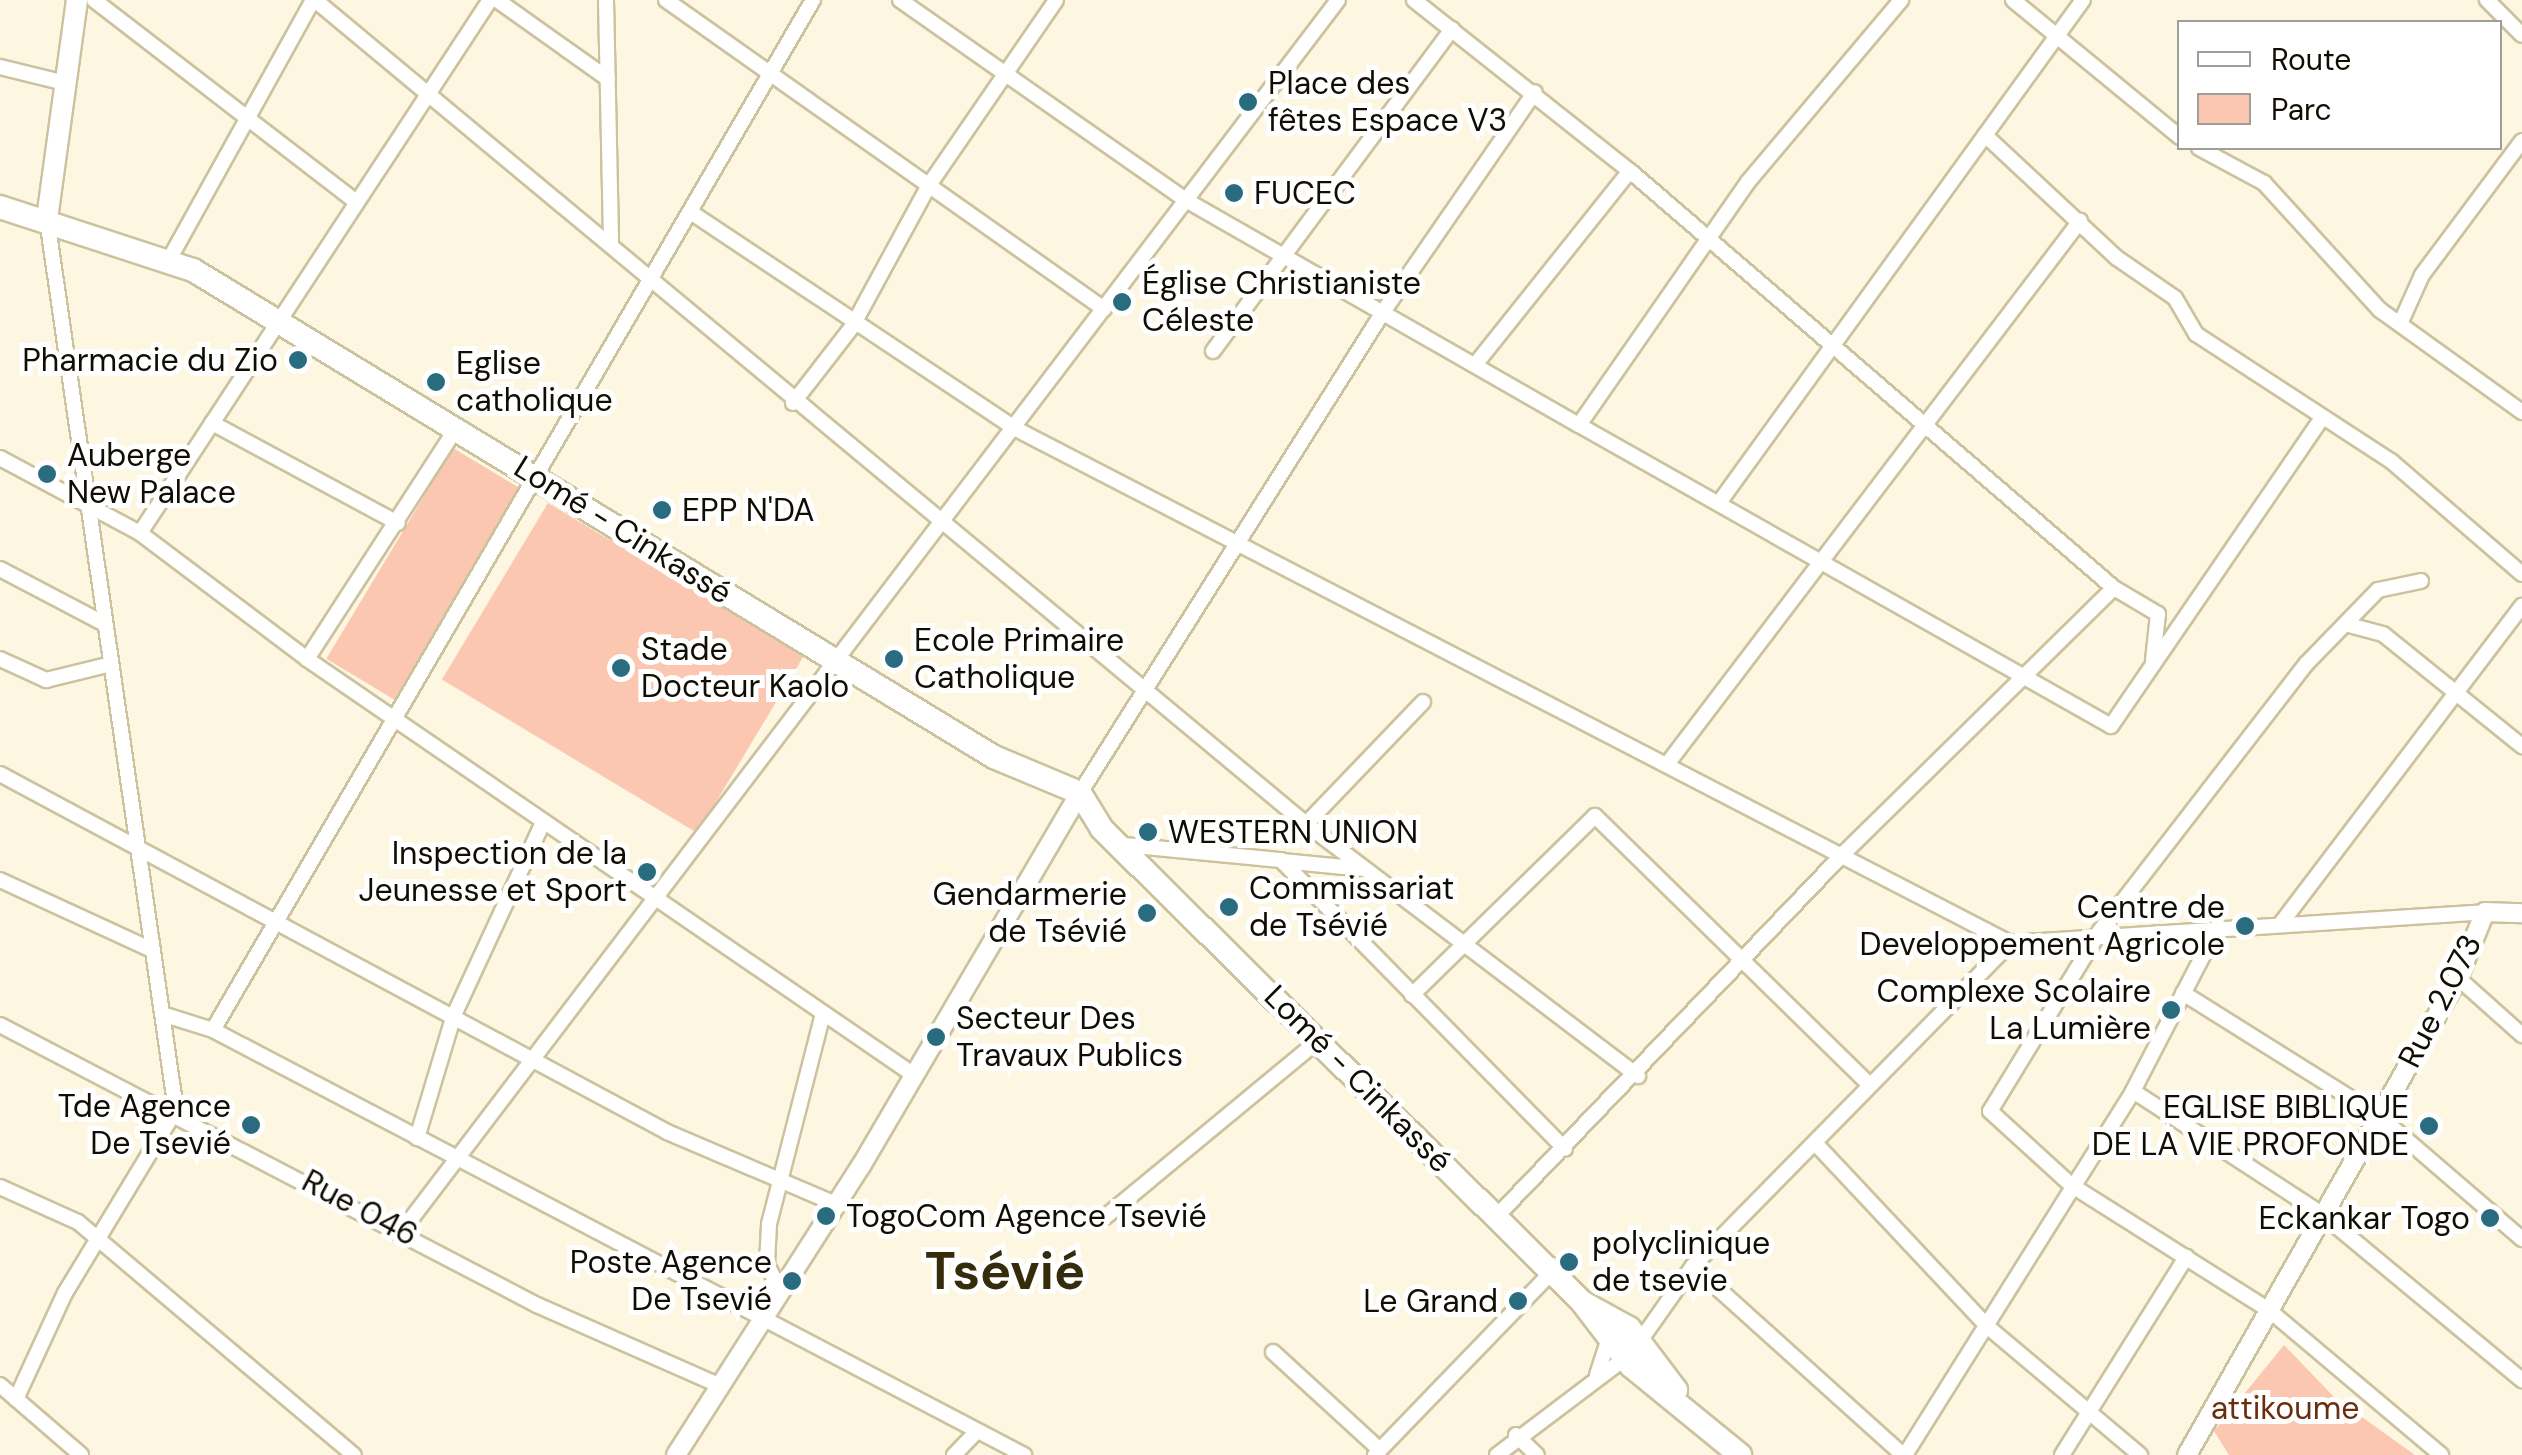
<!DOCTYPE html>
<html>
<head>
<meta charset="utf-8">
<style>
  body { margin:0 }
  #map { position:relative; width:2522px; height:1455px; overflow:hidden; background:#fdf7e1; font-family:"DM Sans",sans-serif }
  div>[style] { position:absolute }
  .green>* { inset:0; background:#fbc7b1; transform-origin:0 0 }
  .roads { filter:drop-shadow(2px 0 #cbc29e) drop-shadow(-2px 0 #cbc29e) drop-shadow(0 2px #cbc29e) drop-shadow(0 -2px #cbc29e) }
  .minor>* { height:14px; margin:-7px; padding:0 7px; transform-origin:7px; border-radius:7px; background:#fff }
  .tertiary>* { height:18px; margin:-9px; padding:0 9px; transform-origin:9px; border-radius:9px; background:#fff }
  .secondary>* { height:20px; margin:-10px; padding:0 10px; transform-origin:10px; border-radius:10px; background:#fff }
  .trunk>* { height:22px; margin:-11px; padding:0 11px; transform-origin:11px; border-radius:11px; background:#fff }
  .dots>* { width:28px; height:28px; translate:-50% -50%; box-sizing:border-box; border:5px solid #fff; border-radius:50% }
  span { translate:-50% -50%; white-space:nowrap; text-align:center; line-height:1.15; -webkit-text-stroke:10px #fff; paint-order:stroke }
  .poi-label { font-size:32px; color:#100d02 }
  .left { translate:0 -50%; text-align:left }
  .right { translate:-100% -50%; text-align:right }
  .street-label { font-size:32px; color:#100d02 }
  .park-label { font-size:32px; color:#692e10 }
  .town-label { font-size:52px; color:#342c0b; font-weight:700 }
  .legend { position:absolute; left:2177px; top:20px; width:325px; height:130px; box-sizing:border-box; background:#fff; border:2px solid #9f9e9a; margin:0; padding:12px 18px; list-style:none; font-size:30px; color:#100d02 }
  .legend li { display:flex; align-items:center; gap:20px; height:50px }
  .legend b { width:50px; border:2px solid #9f9e9a }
</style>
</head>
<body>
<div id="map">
  <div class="green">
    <div style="left:453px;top:448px;width:81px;height:246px;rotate:31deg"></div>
    <div style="left:548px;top:503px;width:298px;height:206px;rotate:31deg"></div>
    <div style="clip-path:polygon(2284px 1345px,2334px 1397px,2415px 1455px,2229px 1455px,2214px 1431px)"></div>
  </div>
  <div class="roads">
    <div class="minor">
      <div style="left:94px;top:0;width:328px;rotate:37.6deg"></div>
      <div style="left:315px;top:0;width:1289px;rotate:39.74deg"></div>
      <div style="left:1306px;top:824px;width:417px;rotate:37.2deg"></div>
      <div style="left:497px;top:0;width:136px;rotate:35.4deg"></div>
      <div style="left:606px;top:0;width:241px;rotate:88.8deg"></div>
      <div style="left:666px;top:0;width:536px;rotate:35.2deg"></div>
      <div style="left:900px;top:0;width:347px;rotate:35deg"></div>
      <div style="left:1184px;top:199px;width:455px;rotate:29.8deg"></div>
      <div style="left:1579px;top:425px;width:296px;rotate:-55.2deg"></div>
      <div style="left:1748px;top:182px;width:238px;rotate:-49.9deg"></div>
      <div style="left:1414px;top:0;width:275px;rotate:38.4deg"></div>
      <div style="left:1630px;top:171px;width:639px;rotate:40.75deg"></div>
      <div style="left:2114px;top:588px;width:51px;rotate:30.6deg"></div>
      <div style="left:2158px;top:614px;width:46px;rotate:96.2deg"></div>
      <div style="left:2013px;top:0;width:216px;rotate:39.4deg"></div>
      <div style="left:2487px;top:0;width:49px;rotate:45deg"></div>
      <div style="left:0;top:67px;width:67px;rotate:13.8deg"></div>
      <div style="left:1985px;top:135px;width:180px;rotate:43deg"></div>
      <div style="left:2117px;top:258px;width:70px;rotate:34.6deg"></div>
      <div style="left:2175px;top:298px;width:42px;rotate:59.7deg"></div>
      <div style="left:2196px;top:334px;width:233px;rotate:33.1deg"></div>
      <div style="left:2391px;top:461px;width:173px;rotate:40.8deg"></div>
      <div style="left:2199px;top:148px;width:74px;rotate:28.3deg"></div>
      <div style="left:2264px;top:183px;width:172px;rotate:47.6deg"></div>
      <div style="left:2380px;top:310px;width:175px;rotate:35.7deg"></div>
      <div style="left:695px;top:215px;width:386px;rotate:33.7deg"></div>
      <div style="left:1016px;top:429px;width:1119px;rotate:27.34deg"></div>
      <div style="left:2010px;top:943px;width:476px;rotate:-3.7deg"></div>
      <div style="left:170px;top:258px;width:295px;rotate:-61deg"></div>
      <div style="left:2400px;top:324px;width:54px;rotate:-65.8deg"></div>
      <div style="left:2422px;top:275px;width:167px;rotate:-53.3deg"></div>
      <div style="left:1213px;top:351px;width:401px;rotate:-53.4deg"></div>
      <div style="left:1475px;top:365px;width:248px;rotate:-51.4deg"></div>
      <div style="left:793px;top:403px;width:96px;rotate:-52.2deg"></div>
      <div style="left:852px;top:327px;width:162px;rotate:-61.5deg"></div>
      <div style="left:929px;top:185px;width:224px;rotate:-55.5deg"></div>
      <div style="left:212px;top:423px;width:211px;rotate:28.3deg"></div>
      <div style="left:1579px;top:425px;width:611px;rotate:29.5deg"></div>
      <div style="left:2111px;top:726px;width:370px;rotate:-55.6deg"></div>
      <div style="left:0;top:458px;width:159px;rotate:28.2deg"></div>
      <div style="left:140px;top:533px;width:209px;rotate:37deg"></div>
      <div style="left:307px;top:659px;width:732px;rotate:34.43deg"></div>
      <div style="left:1721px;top:500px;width:617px;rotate:-54.1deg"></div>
      <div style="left:140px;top:533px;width:638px;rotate:-56.71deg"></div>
      <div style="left:0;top:569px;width:114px;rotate:27.7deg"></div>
      <div style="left:2421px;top:581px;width:44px;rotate:168.2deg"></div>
      <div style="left:2378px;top:590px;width:103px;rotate:134.2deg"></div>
      <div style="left:2306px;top:664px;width:337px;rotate:127.7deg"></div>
      <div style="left:2100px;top:931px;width:211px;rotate:121.4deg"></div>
      <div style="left:1990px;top:1111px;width:110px;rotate:42.4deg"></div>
      <div style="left:2071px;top:1185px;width:234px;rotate:32.3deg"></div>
      <div style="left:2269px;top:1310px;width:225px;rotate:40.1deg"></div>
      <div style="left:2349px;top:625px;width:35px;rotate:15deg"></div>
      <div style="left:2383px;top:634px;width:179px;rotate:38.9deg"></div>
      <div style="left:0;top:659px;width:51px;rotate:24.5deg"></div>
      <div style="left:46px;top:680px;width:63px;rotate:-13.8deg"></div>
      <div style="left:307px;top:659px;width:276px;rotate:-57.1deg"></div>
      <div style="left:1668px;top:763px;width:681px;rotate:-52.76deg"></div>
      <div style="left:0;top:774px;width:757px;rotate:28.22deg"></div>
      <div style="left:667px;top:1132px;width:184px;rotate:23.1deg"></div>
      <div style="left:1080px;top:793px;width:568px;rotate:-57.79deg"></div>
      <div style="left:1383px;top:312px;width:267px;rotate:-55.4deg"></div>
      <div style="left:1306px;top:824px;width:169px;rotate:-46.2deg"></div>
      <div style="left:1124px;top:845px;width:158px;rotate:5.5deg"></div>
      <div style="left:1281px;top:860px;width:405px;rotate:45.5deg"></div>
      <div style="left:1282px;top:861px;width:83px;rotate:5.5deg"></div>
      <div style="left:0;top:880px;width:167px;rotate:24.7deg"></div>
      <div style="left:2282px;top:922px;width:397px;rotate:-52.8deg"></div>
      <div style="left:2458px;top:978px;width:86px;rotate:41.7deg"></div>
      <div style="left:2183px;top:993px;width:231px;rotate:32.1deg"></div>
      <div style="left:2379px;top:1116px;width:189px;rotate:40.7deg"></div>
      <div style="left:1412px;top:995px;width:256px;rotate:-44.4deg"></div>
      <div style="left:1595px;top:816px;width:385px;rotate:44.4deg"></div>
      <div style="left:162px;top:1014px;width:53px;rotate:17.4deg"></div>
      <div style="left:213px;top:1030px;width:916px;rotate:27.66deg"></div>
      <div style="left:0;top:1025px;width:606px;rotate:27.54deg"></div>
      <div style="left:537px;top:1305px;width:201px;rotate:23.8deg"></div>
      <div style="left:213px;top:1030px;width:1192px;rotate:-59.78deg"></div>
      <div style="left:2133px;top:1091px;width:227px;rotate:33.1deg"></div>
      <div style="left:2323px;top:1215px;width:259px;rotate:39.7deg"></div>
      <div style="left:417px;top:1138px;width:128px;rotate:-73.3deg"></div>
      <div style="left:454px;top:1015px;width:213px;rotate:-65.2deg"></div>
      <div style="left:1816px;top:1144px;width:251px;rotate:46.8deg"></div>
      <div style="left:1988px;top:1327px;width:199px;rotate:40.1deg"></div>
      <div style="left:0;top:1187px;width:85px;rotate:24.2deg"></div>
      <div style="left:78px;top:1222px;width:361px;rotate:40.2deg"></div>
      <div style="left:1105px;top:1217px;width:278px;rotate:-39.6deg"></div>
      <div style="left:1496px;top:1217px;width:504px;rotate:-46.29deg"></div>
      <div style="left:1844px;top:853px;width:378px;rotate:-44.5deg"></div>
      <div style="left:402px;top:1231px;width:1546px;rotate:-52.75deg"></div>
      <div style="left:1693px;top:1266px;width:283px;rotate:42deg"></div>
      <div style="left:780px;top:1290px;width:29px;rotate:-117deg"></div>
      <div style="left:767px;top:1264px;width:40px;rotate:-87.1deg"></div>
      <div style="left:769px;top:1224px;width:214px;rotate:-75.6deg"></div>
      <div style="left:1640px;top:1341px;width:92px;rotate:-54.8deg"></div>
      <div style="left:1693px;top:1266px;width:453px;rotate:-45.5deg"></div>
      <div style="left:1273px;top:1352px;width:145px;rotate:42.5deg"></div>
      <div style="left:1597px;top:1375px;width:36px;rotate:-72deg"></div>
      <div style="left:0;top:1385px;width:107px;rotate:40.8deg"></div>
      <div style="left:16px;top:1399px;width:117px;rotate:-65.2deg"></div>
      <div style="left:65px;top:1293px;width:214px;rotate:-58.8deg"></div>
      <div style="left:176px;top:1110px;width:900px;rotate:-98.24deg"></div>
      <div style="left:1516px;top:1435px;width:29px;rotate:44deg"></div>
      <div style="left:954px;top:1455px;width:33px;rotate:-46deg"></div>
      <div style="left:1375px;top:1455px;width:255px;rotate:-46deg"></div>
      <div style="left:1497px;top:1455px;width:159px;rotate:-37.1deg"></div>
      <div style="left:1905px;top:1455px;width:430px;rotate:-57.9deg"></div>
      <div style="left:2133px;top:1091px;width:186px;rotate:-62.7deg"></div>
      <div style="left:2062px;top:1455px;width:234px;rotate:-57.9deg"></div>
    </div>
    <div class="tertiary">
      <div style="left:676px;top:1455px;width:343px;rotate:-57.4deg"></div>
      <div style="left:861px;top:1166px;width:433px;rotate:-59.6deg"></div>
      <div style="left:2187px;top:1455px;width:549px;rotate:-60.4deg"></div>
      <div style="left:2458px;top:978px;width:71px;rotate:-67.8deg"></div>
      <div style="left:2485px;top:912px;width:37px;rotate:2deg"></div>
    </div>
    <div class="secondary">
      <div style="left:47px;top:219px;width:221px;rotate:-82.2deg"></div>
    </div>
    <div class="trunk">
      <div style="left:0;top:207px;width:203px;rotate:18.1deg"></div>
      <div style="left:193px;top:270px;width:937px;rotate:31.3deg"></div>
      <div style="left:994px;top:757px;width:93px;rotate:22.7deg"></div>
      <div style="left:1080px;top:793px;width:42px;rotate:58.6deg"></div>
      <div style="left:1102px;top:829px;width:674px;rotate:44.58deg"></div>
      <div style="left:1582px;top:1302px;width:81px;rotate:52.6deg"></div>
      <div style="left:1631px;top:1366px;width:141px;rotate:39.2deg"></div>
      <div style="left:1582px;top:1302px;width:54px;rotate:29deg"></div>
      <div style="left:1629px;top:1328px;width:78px;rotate:52.8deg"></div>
    </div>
  </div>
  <div class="dots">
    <div style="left:1248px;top:102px;background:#2a6c7f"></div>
    <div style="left:1234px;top:193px;background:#2a6c7f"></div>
    <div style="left:1122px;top:302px;background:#2a6c7f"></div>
    <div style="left:298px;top:360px;background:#2a6c7f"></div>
    <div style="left:436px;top:382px;background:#2a6c7f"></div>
    <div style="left:47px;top:474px;background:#2a6c7f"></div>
    <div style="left:662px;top:510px;background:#2a6c7f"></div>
    <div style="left:894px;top:659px;background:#2a6c7f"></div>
    <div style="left:621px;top:668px;background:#2a6c7f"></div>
    <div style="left:1148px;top:832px;background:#2a6c7f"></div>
    <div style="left:647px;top:872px;background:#2a6c7f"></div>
    <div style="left:1229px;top:907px;background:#2a6c7f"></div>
    <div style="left:1147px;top:913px;background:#2a6c7f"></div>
    <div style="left:2245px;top:926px;background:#2a6c7f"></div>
    <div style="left:2171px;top:1010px;background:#2a6c7f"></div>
    <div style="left:936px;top:1037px;background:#2a6c7f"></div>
    <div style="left:251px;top:1125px;background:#2a6c7f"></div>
    <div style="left:2429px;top:1126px;background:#2a6c7f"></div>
    <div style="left:826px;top:1216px;background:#2a6c7f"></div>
    <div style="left:2490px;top:1218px;background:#2a6c7f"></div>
    <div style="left:1569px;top:1262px;background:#2a6c7f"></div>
    <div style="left:792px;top:1281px;background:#2a6c7f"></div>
    <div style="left:1518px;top:1301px;background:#2a6c7f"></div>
  </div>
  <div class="poi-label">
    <span class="left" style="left:1268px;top:102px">Place des<br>fêtes Espace V3</span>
    <span class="left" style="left:1254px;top:193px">FUCEC</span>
    <span class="left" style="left:1142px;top:302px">Église Christianiste<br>Céleste</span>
    <span class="right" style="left:278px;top:360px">Pharmacie du Zio</span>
    <span class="left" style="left:456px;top:382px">Eglise<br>catholique</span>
    <span class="left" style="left:67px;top:474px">Auberge<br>New Palace</span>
    <span class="left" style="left:682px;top:510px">EPP N'DA</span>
    <span class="left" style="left:914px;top:659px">Ecole Primaire<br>Catholique</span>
    <span class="left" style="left:641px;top:668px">Stade<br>Docteur Kaolo</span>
    <span class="left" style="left:1168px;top:832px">WESTERN UNION</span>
    <span class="right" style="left:627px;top:872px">Inspection de la<br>Jeunesse et Sport</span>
    <span class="left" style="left:1249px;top:907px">Commissariat<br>de Tsévié</span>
    <span class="right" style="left:1127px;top:913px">Gendarmerie<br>de Tsévié</span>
    <span class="right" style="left:2225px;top:926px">Centre de<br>Developpement Agricole</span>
    <span class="right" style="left:2151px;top:1010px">Complexe Scolaire<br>La Lumière</span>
    <span class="left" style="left:956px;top:1037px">Secteur Des<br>Travaux Publics</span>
    <span class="right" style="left:231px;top:1125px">Tde Agence<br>De Tsevié</span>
    <span class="right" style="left:2409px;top:1126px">EGLISE BIBLIQUE<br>DE LA VIE PROFONDE</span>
    <span class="left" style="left:846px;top:1216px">TogoCom Agence Tsevié</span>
    <span class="right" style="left:2470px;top:1218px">Eckankar Togo</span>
    <span class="left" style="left:1592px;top:1262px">polyclinique<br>de tsevie</span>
    <span class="right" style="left:772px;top:1281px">Poste Agence<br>De Tsevié</span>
    <span class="right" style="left:1498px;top:1301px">Le Grand</span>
  </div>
  <div class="street-label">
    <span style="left:623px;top:530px;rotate:32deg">Lomé - Cinkassé</span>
    <span style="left:2440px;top:1001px;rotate:-63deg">Rue 2.073</span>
    <span style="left:1358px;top:1079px;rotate:45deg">Lomé - Cinkassé</span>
    <span style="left:360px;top:1208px;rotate:28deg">Rue 046</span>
  </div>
  <div class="park-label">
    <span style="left:2285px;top:1408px">attikoume</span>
  </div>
  <div class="town-label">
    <span style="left:1005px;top:1272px">Tsévié</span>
  </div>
  <ul class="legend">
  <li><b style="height:12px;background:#fff"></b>Route</li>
  <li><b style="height:28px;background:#fbc7b1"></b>Parc</li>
  </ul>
</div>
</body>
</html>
